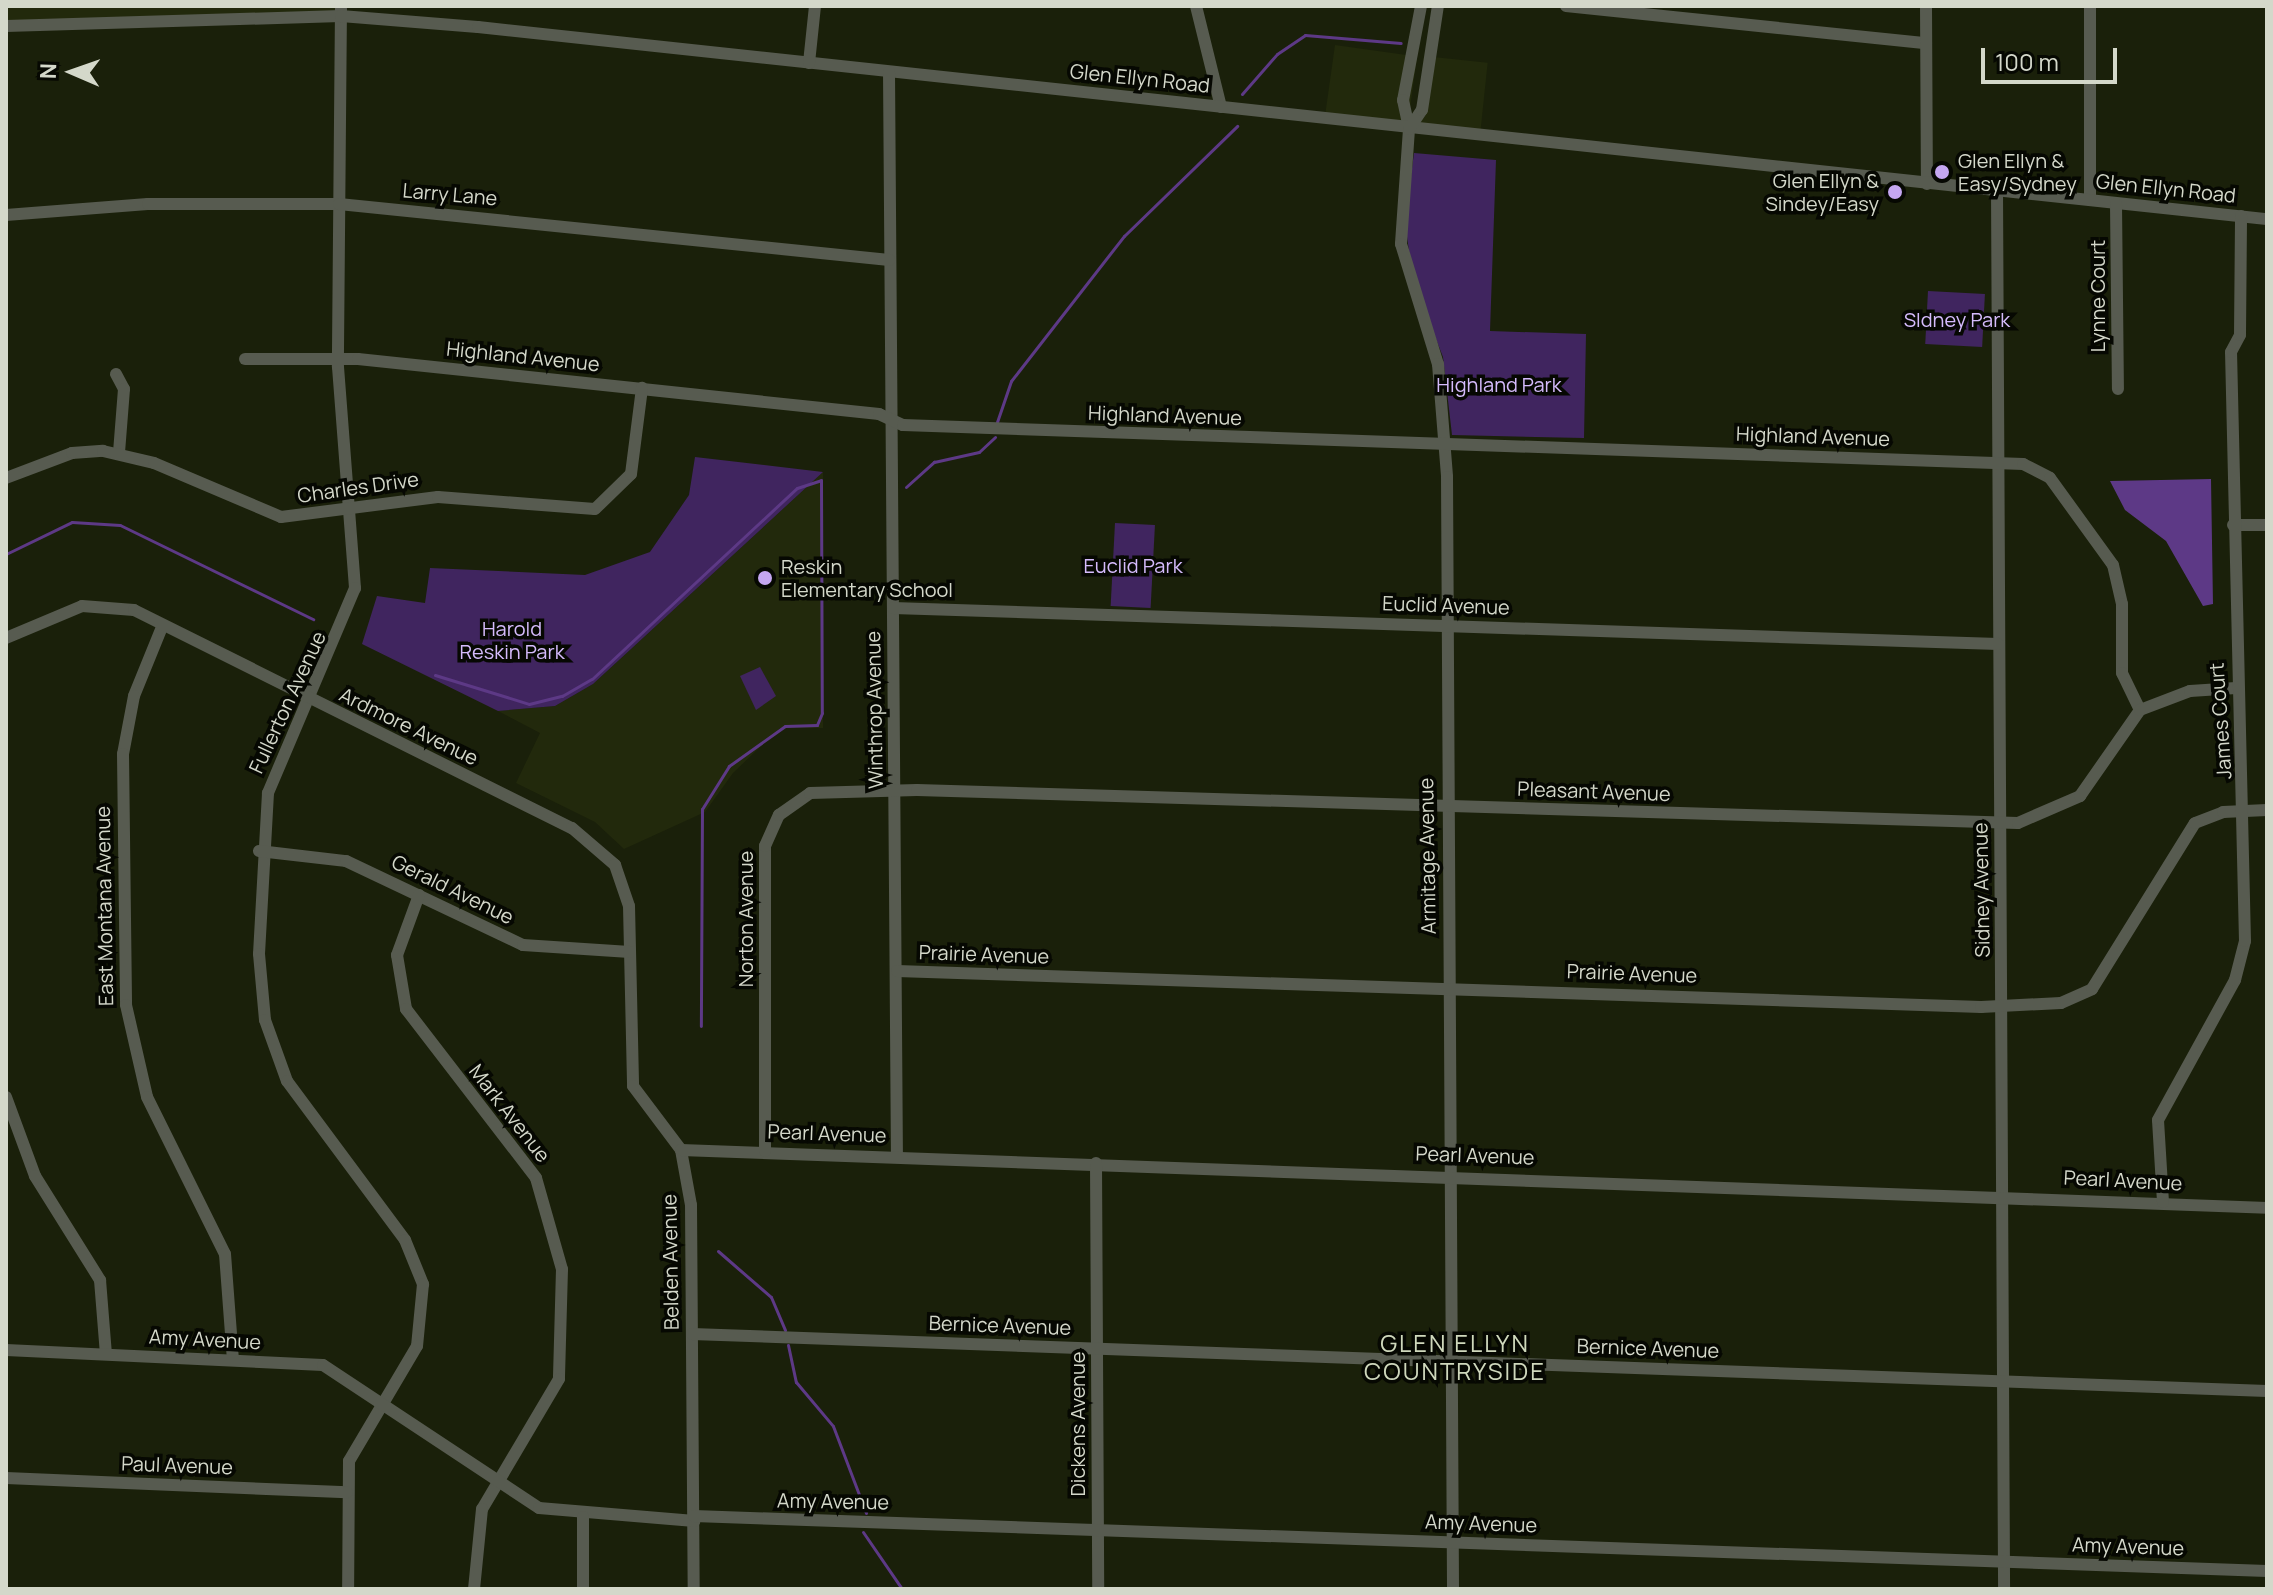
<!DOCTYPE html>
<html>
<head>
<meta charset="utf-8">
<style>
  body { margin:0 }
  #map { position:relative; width:2273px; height:1595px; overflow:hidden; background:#1a200a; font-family:Manrope,sans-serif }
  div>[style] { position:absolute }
  .built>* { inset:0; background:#22290c; transform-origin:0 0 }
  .green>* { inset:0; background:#40255f; transform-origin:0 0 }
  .water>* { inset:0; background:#5d3986 }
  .stream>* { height:3px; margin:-1.5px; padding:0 1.5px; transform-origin:1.5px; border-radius:1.5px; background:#5d3986 }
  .minor>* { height:12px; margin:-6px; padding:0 6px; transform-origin:6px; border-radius:6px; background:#575b50 }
  .dots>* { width:22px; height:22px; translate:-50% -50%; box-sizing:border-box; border:4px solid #060802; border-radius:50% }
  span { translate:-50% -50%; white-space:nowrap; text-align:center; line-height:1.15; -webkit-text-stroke:7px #060802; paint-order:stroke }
  .street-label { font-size:20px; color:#d4d8ca }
  .poi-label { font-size:20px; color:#d4d8ca }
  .left { translate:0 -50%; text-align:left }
  .right { translate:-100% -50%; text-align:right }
  .park-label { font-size:20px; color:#d5bbfc }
  .quarter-label { font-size:24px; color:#cfd8bc; letter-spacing:2px }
  .frame { position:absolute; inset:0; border:8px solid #d4d8ca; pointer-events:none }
  .north { position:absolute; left:32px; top:32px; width:80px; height:80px; -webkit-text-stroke:6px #060802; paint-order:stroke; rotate:272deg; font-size:22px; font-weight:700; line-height:32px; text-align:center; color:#d4d8ca }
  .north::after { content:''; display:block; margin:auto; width:28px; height:36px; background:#d4d8ca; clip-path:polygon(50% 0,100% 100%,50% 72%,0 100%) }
  .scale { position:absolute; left:1981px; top:48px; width:136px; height:36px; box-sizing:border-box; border:4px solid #d4d8ca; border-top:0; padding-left:10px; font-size:24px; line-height:28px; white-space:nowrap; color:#d4d8ca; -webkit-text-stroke:6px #060802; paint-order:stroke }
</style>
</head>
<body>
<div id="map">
  <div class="built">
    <div style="clip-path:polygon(6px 6px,336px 6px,336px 11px,6px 22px)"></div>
    <div style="left:1335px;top:45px;width:83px;height:73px;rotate:8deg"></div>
    <div style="left:1424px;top:56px;width:64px;height:69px;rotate:6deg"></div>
    <div style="clip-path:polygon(823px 472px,823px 728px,780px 728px,733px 773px,705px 812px,624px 849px,595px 822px,516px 783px,540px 733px,498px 711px,555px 706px,593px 684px)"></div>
  </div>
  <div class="green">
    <div style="clip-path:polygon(1414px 153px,1496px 160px,1490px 331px,1586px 334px,1584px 438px,1452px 435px,1443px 357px,1413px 280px,1405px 222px)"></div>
    <div style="left:1928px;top:291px;width:57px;height:53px;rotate:3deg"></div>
    <div style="clip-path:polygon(695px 457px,823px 472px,593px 684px,555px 706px,498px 711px,362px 644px,377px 596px,425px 603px,430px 568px,585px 575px,650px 552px,689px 495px)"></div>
    <div style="left:1115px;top:523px;width:40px;height:83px;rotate:3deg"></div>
    <div style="clip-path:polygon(760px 667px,776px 696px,756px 710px,740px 676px)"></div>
  </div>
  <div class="water">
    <div style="clip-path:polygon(2211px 479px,2213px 604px,2203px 606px,2166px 541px,2125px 510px,2110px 481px)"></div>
  </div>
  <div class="stream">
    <div style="left:1242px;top:94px;width:53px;rotate:-48.8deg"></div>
    <div style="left:1277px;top:54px;width:34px;rotate:-34deg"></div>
    <div style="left:1305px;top:35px;width:96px;rotate:4.8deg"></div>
    <div style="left:997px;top:422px;width:43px;rotate:-71.1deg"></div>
    <div style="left:1011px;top:381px;width:184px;rotate:-52.1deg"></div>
    <div style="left:1124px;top:236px;width:158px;rotate:-44.2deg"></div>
    <div style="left:906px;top:487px;width:38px;rotate:-42deg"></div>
    <div style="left:934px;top:462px;width:46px;rotate:-12.5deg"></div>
    <div style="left:979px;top:452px;width:22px;rotate:-43deg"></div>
    <div style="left:6px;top:554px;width:73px;rotate:-25.9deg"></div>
    <div style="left:72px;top:522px;width:48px;rotate:3.6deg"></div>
    <div style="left:120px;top:525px;width:215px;rotate:26deg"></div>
    <div style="left:435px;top:675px;width:98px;rotate:17.1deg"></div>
    <div style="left:529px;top:704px;width:34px;rotate:-14deg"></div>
    <div style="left:562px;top:696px;width:34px;rotate:-30deg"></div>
    <div style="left:592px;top:679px;width:280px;rotate:-43deg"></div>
    <div style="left:797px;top:488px;width:25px;rotate:-18deg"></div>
    <div style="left:821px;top:480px;width:233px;rotate:89.8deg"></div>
    <div style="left:822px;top:713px;width:13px;rotate:113deg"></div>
    <div style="left:817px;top:725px;width:32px;rotate:178deg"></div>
    <div style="left:785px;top:726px;width:69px;rotate:144.5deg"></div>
    <div style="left:729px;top:766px;width:51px;rotate:122.1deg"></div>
    <div style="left:702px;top:809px;width:217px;rotate:90.3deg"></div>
    <div style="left:718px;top:1251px;width:70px;rotate:41deg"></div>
    <div style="left:771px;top:1297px;width:36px;rotate:67deg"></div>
    <div style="left:788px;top:1345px;width:38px;rotate:78deg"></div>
    <div style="left:796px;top:1382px;width:57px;rotate:49.9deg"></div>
    <div style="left:833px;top:1426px;width:93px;rotate:69.2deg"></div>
    <div style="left:863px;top:1532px;width:69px;rotate:55.6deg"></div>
  </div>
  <div class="minor">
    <div style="left:341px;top:6px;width:361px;rotate:90.5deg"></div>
    <div style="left:338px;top:367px;width:222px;rotate:85.6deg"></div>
    <div style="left:355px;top:588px;width:223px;rotate:113deg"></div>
    <div style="left:268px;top:793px;width:161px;rotate:93.2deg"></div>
    <div style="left:259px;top:954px;width:66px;rotate:84.8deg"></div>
    <div style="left:265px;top:1020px;width:65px;rotate:70.2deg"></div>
    <div style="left:287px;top:1081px;width:198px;rotate:53.4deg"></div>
    <div style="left:405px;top:1240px;width:48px;rotate:67.8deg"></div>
    <div style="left:423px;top:1284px;width:62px;rotate:95.5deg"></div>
    <div style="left:417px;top:1346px;width:134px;rotate:120.6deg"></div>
    <div style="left:349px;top:1461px;width:128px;rotate:90.4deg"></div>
    <div style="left:1196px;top:6px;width:104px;rotate:76.1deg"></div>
    <div style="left:1421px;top:6px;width:96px;rotate:100.8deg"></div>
    <div style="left:1403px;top:100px;width:30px;rotate:78deg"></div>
    <div style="left:1409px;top:129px;width:115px;rotate:94deg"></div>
    <div style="left:1401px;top:244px;width:126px;rotate:72.9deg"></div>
    <div style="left:1438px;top:364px;width:113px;rotate:85.4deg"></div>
    <div style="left:1447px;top:477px;width:1112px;rotate:89.69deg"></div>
    <div style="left:1566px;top:6px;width:362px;rotate:5.9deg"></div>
    <div style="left:1926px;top:6px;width:178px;rotate:89.7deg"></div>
    <div style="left:2090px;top:6px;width:194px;rotate:90deg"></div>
    <div style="left:6px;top:26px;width:335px;rotate:-1.7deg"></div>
    <div style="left:341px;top:16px;width:137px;rotate:4.6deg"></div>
    <div style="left:478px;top:27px;width:1799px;rotate:6.13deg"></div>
    <div style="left:809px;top:63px;width:57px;rotate:-84deg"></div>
    <div style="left:889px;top:72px;width:1084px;rotate:89.58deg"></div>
    <div style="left:1409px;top:129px;width:23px;rotate:-56deg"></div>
    <div style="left:1422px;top:110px;width:105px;rotate:-81.3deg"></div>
    <div style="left:1997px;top:191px;width:1398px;rotate:89.71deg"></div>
    <div style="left:2116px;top:204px;width:185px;rotate:89.4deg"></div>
    <div style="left:6px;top:215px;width:142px;rotate:-4.4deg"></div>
    <div style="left:148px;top:204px;width:191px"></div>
    <div style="left:339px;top:204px;width:553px;rotate:5.81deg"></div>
    <div style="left:245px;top:359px;width:113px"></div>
    <div style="left:358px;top:359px;width:524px;rotate:6.03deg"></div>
    <div style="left:879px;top:414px;width:26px;rotate:25deg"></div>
    <div style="left:903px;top:425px;width:1121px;rotate:1.99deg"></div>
    <div style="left:2023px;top:464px;width:30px;rotate:27deg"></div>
    <div style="left:2050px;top:478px;width:107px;rotate:54.1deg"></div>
    <div style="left:2113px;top:565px;width:40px;rotate:77deg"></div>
    <div style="left:2122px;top:604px;width:69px;rotate:90deg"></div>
    <div style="left:2122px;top:673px;width:41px;rotate:64.1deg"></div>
    <div style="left:116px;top:374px;width:17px;rotate:62deg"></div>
    <div style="left:124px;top:389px;width:64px;rotate:94.5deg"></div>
    <div style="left:6px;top:478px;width:71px;rotate:-20.7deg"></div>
    <div style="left:72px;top:453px;width:31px;rotate:-4deg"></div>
    <div style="left:103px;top:451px;width:52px;rotate:13.2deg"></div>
    <div style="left:154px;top:463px;width:138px;rotate:23deg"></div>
    <div style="left:281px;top:517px;width:158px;rotate:-7.3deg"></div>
    <div style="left:438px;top:497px;width:157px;rotate:4.4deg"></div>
    <div style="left:595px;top:509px;width:50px;rotate:-44.2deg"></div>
    <div style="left:631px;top:474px;width:87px;rotate:-82.7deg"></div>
    <div style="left:2233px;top:525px;width:34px"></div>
    <div style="left:893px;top:608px;width:1106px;rotate:1.87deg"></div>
    <div style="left:162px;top:627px;width:74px;rotate:112.1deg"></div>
    <div style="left:134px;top:696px;width:59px;rotate:100.7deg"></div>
    <div style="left:123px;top:754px;width:251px;rotate:89.3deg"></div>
    <div style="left:126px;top:1005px;width:94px;rotate:77.1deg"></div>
    <div style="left:147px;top:1097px;width:175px;rotate:63.6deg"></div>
    <div style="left:225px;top:1254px;width:106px;rotate:85.7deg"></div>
    <div style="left:6px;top:638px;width:82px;rotate:-22.8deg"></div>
    <div style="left:82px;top:606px;width:52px;rotate:4.4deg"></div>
    <div style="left:134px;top:610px;width:489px;rotate:26.5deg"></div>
    <div style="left:572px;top:828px;width:57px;rotate:40.7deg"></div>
    <div style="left:615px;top:865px;width:43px;rotate:71.1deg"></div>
    <div style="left:629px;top:906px;width:180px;rotate:88.7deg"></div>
    <div style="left:633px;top:1086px;width:80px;rotate:53.1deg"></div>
    <div style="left:681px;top:1150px;width:56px;rotate:79.7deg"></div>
    <div style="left:691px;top:1205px;width:384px;rotate:89.6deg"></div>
    <div style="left:259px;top:851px;width:88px;rotate:6.6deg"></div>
    <div style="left:346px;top:861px;width:196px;rotate:25.4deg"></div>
    <div style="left:523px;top:945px;width:107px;rotate:3.7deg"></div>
    <div style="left:419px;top:895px;width:64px;rotate:110.1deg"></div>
    <div style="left:397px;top:955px;width:55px;rotate:80.5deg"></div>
    <div style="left:406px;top:1009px;width:213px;rotate:52.4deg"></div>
    <div style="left:536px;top:1178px;width:95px;rotate:74.1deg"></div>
    <div style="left:562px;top:1269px;width:110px;rotate:91.6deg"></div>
    <div style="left:559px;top:1379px;width:151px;rotate:120.6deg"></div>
    <div style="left:482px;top:1509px;width:80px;rotate:95.7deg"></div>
    <div style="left:897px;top:971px;width:1085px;rotate:1.9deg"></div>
    <div style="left:1981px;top:1007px;width:80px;rotate:-2.9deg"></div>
    <div style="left:2061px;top:1003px;width:34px;rotate:-24deg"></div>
    <div style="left:2092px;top:989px;width:195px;rotate:-58.2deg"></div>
    <div style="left:2195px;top:823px;width:30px;rotate:-21deg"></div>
    <div style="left:2223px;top:812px;width:44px;rotate:-2.6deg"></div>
    <div style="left:6px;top:1097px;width:84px;rotate:69.8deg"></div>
    <div style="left:35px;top:1176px;width:123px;rotate:58deg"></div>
    <div style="left:100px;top:1280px;width:74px;rotate:85.4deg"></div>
    <div style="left:681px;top:1150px;width:1587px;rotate:2.09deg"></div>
    <div style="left:765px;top:1151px;width:305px;rotate:-90deg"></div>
    <div style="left:765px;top:846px;width:34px;rotate:-66deg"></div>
    <div style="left:779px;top:815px;width:38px;rotate:-35deg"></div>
    <div style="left:810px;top:793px;width:107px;rotate:-1.6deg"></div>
    <div style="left:917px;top:790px;width:1101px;rotate:1.72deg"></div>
    <div style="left:2018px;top:823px;width:68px;rotate:-23.5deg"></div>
    <div style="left:2080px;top:796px;width:105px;rotate:-55.1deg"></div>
    <div style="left:2140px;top:710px;width:53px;rotate:-20.8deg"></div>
    <div style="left:2190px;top:691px;width:46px;rotate:-3.7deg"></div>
    <div style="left:1096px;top:1163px;width:426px;rotate:89.7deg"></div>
    <div style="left:2163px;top:1202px;width:82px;rotate:-93.5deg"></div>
    <div style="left:2158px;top:1120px;width:160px;rotate:-61.2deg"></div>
    <div style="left:2235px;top:980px;width:40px;rotate:-75.6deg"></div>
    <div style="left:2245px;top:941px;width:589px;rotate:-91.36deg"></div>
    <div style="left:2231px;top:352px;width:19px;rotate:-62deg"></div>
    <div style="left:2240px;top:335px;width:119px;rotate:-89.5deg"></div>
    <div style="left:692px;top:1334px;width:1576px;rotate:2.07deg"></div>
    <div style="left:6px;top:1350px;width:317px;rotate:2.7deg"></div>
    <div style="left:323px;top:1365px;width:259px;rotate:33.5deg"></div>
    <div style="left:539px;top:1508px;width:156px;rotate:4.8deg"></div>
    <div style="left:6px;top:1478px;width:341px;rotate:2.4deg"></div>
    <div style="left:694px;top:1516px;width:1574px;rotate:2deg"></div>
    <div style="left:583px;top:1517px;width:72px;rotate:90deg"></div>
  </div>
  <div class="dots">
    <div style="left:1942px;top:172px;background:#c5a7f1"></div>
    <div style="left:1895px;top:192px;background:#c5a7f1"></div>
    <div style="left:765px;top:578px;background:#c5a7f1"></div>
  </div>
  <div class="street-label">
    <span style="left:1140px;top:78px;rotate:6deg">Glen Ellyn Road</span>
    <span style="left:2166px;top:188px;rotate:6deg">Glen Ellyn Road</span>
    <span style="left:450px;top:194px;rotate:5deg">Larry Lane</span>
    <span style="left:2097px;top:296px;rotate:-90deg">Lynne Court</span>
    <span style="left:523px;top:356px;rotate:6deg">Highland Avenue</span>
    <span style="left:1165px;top:415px;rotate:2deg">Highland Avenue</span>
    <span style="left:1813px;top:436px;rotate:2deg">Highland Avenue</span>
    <span style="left:358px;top:487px;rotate:-8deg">Charles Drive</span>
    <span style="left:1446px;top:605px;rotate:2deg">Euclid Avenue</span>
    <span style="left:287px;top:702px;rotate:-65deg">Fullerton Avenue</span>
    <span style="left:874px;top:710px;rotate:-91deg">Winthrop Avenue</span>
    <span style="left:2220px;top:721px;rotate:-94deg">James Court</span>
    <span style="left:409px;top:726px;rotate:26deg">Ardmore Avenue</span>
    <span style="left:1594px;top:791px;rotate:2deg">Pleasant Avenue</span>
    <span style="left:1427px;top:856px;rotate:-91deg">Armitage Avenue</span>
    <span style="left:453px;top:889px;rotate:26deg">Gerald Avenue</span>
    <span style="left:1981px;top:890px;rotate:-91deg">Sidney Avenue</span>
    <span style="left:104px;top:906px;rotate:-91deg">East Montana Avenue</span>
    <span style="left:745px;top:919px;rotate:-90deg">Norton Avenue</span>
    <span style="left:984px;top:954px;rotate:2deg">Prairie Avenue</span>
    <span style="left:1632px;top:973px;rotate:2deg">Prairie Avenue</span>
    <span style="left:510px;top:1113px;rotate:52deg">Mark Avenue</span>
    <span style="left:827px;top:1133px;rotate:2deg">Pearl Avenue</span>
    <span style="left:1475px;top:1155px;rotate:2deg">Pearl Avenue</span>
    <span style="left:2123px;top:1180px;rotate:3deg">Pearl Avenue</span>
    <span style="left:670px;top:1262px;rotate:-91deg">Belden Avenue</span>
    <span style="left:1000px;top:1325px;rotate:2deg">Bernice Avenue</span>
    <span style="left:205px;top:1339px;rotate:3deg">Amy Avenue</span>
    <span style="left:1648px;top:1348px;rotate:2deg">Bernice Avenue</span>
    <span style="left:1077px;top:1424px;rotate:-90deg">Dickens Avenue</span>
    <span style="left:177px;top:1465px;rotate:2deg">Paul Avenue</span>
    <span style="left:833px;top:1501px;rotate:1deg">Amy Avenue</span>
    <span style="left:1481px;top:1523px;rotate:2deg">Amy Avenue</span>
    <span style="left:2128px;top:1546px;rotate:2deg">Amy Avenue</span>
  </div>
  <div class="poi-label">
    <span class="left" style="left:1958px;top:172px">Glen Ellyn &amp;<br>Easy/Sydney</span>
    <span class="right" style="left:1879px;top:192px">Glen Ellyn &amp;<br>Sindey/Easy</span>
    <span class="left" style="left:781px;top:578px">Reskin<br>Elementary School</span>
  </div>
  <div class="park-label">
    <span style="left:1957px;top:319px">SIdney Park</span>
    <span style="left:1499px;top:384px">Highland Park</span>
    <span style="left:1133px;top:565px">Euclid Park</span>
    <span style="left:512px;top:640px">Harold<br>Reskin Park</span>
  </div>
  <div class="quarter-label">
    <span style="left:1455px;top:1357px">GLEN ELLYN<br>COUNTRYSIDE</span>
  </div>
  <div class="frame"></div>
  <div class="north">N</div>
  <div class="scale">100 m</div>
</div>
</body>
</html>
